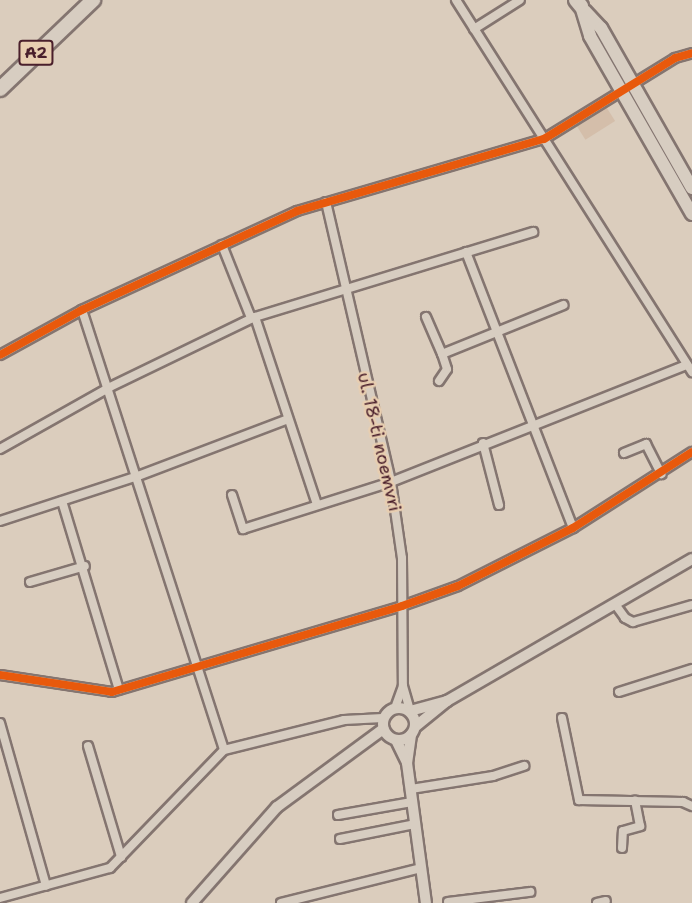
<!DOCTYPE html>
<html>
<head>
<meta charset="utf-8">
<style>
  body { margin:0 }
  #map { position:relative; width:692px; height:903px; overflow:hidden; background:#dbcdbd; font-family:"Shantell Sans",sans-serif }
  div>[style] { position:absolute }
  .green>* { inset:0; background:#d4beaa; transform-origin:0 0 }
  .roads { filter:drop-shadow(2px 0 #847570) drop-shadow(-2px 0 #847570) drop-shadow(0 2px #847570) drop-shadow(0 -2px #847570) }
  .minor>* { height:8px; margin:-4px; padding:0 4px; transform-origin:4px; border-radius:4px; background:#d7cdc1 }
  .tertiary>* { height:10px; margin:-5px; padding:0 5px; transform-origin:5px; border-radius:5px; background:#d7cdc1 }
  .tertiary>.ring { margin:-5px; padding:0; box-sizing:content-box; background:none; border:10px solid #d7cdc1; border-radius:50% }
  .secondary>* { height:12px; margin:-6px; padding:0 6px; transform-origin:6px; border-radius:6px; background:#d7cdc1 }
  .primary>* { height:14px; margin:-7px; padding:0 7px; transform-origin:7px; border-radius:7px; background:#d7cdc1 }
  .cycleway>* { height:8px; margin:-4px; padding:0 4px; transform-origin:4px; border-radius:4px; background:#e8590c }
  span { translate:-50% -50%; white-space:nowrap; text-align:center; line-height:1.15; -webkit-text-stroke:5px #e8ceb0; paint-order:stroke }
  .shield-label span { padding:2px 4px; background:#e8ceb0; border:2px solid; border-radius:4px; -webkit-text-stroke-width:0 }
  .shield-label { font-size:16px; color:#4a1f2b; font-weight:700 }
  .street-label { font-size:18px; color:#4a1f2b }
</style>
</head>
<body>
<div id="map">
  <div class="green">
    <div style="left:605px;top:105px;width:19px;height:35px;rotate:58deg"></div>
  </div>
  <div class="roads">
    <div class="minor">
      <div style="left:456px;top:0;width:441px;rotate:57.6deg"></div>
      <div style="left:474px;top:29px;width:54px;rotate:-32.2deg"></div>
      <div style="left:326px;top:202px;width:287px;rotate:76.9deg"></div>
      <div style="left:391px;top:482px;width:77px;rotate:81.8deg"></div>
      <div style="left:402px;top:558px;width:128px;rotate:89.6deg"></div>
      <div style="left:403px;top:686px;width:26px;rotate:74deg"></div>
      <div style="left:222px;top:245px;width:79px;rotate:68.3deg"></div>
      <div style="left:466px;top:252px;width:296px;rotate:68.8deg"></div>
      <div style="left:82px;top:310px;width:462px;rotate:72.1deg"></div>
      <div style="left:255px;top:317px;width:198px;rotate:71.7deg"></div>
      <div style="left:426px;top:317px;width:40px;rotate:66.6deg"></div>
      <div style="left:0;top:355px;width:94px;rotate:-28.8deg"></div>
      <div style="left:82px;top:310px;width:237px;rotate:-24.7deg"></div>
      <div style="left:297px;top:211px;width:257px;rotate:-16.3deg"></div>
      <div style="left:544px;top:139px;width:154px;rotate:-31.7deg"></div>
      <div style="left:675px;top:58px;width:18px;rotate:-16deg"></div>
      <div style="left:439px;top:381px;width:14px;rotate:-56deg"></div>
      <div style="left:447px;top:369px;width:16px;rotate:-108deg"></div>
      <div style="left:442px;top:354px;width:131px;rotate:-22deg"></div>
      <div style="left:483px;top:443px;width:64px;rotate:75.5deg"></div>
      <div style="left:0;top:449px;width:126px;rotate:-29.4deg"></div>
      <div style="left:110px;top:387px;width:161px;rotate:-25.8deg"></div>
      <div style="left:255px;top:317px;width:291px;rotate:-17deg"></div>
      <div style="left:624px;top:453px;width:24px;rotate:-22deg"></div>
      <div style="left:646px;top:444px;width:34px;rotate:63deg"></div>
      <div style="left:232px;top:495px;width:36px;rotate:72deg"></div>
      <div style="left:243px;top:529px;width:155px;rotate:-17.6deg"></div>
      <div style="left:391px;top:482px;width:317px;rotate:-21.6deg"></div>
      <div style="left:62px;top:501px;width:197px;rotate:73.2deg"></div>
      <div style="left:0;top:521px;width:145px;rotate:-18.1deg"></div>
      <div style="left:138px;top:476px;width:160px;rotate:-20.8deg"></div>
      <div style="left:30px;top:582px;width:57px;rotate:-16.2deg"></div>
      <div style="left:615px;top:604px;width:17px;rotate:54deg"></div>
      <div style="left:625px;top:618px;width:9px;rotate:27deg"></div>
      <div style="left:633px;top:622px;width:61px;rotate:-16.1deg"></div>
      <div style="left:0;top:675px;width:113px;rotate:8.6deg"></div>
      <div style="left:112px;top:692px;width:302px;rotate:-16.5deg"></div>
      <div style="left:402px;top:606px;width:59px;rotate:-19.7deg"></div>
      <div style="left:458px;top:586px;width:129px;rotate:-26.8deg"></div>
      <div style="left:573px;top:528px;width:141px;rotate:-32.6deg"></div>
      <div style="left:619px;top:692px;width:77px;rotate:-17.5deg"></div>
      <div style="left:395px;top:708px;width:23px;rotate:-70deg"></div>
      <div style="left:562px;top:718px;width:84px;rotate:78.3deg"></div>
      <div style="left:579px;top:800px;width:104px;rotate:1.1deg"></div>
      <div style="left:683px;top:802px;width:10px;rotate:24deg"></div>
      <div style="left:0;top:723px;width:169px;rotate:74.2deg"></div>
      <div style="left:88px;top:746px;width:116px;rotate:73.4deg"></div>
      <div style="left:411px;top:789px;width:83px;rotate:-9deg"></div>
      <div style="left:493px;top:776px;width:33px;rotate:-18deg"></div>
      <div style="left:338px;top:815px;width:75px;rotate:-10deg"></div>
      <div style="left:340px;top:839px;width:76px;rotate:-11.3deg"></div>
      <div style="left:622px;top:848px;width:17px;rotate:-87deg"></div>
      <div style="left:623px;top:831px;width:18px;rotate:-16deg"></div>
      <div style="left:640px;top:826px;width:26px;rotate:-101deg"></div>
      <div style="left:0;top:898px;width:114px;rotate:-15.3deg"></div>
      <div style="left:110px;top:868px;width:164px;rotate:-46deg"></div>
      <div style="left:224px;top:750px;width:124px;rotate:-14deg"></div>
      <div style="left:344px;top:720px;width:39px;rotate:-3deg"></div>
      <div style="left:448px;top:902px;width:83px;rotate:-7deg"></div>
      <div style="left:281px;top:903px;width:144px;rotate:-14deg"></div>
      <div style="left:597px;top:903px;width:9px;rotate:-13deg"></div>
    </div>
    <div class="tertiary">
      <div class="ring" style="left:383px;top:708px;width:22px;height:22px"></div>
      <div style="left:410px;top:711px;width:38px;rotate:-15deg"></div>
      <div style="left:416px;top:726px;width:40px;rotate:-39deg"></div>
      <div style="left:447px;top:701px;width:283px;rotate:-30.1deg"></div>
      <div style="left:411px;top:735px;width:28px;rotate:98deg"></div>
      <div style="left:407px;top:763px;width:141px;rotate:82.3deg"></div>
      <div style="left:396px;top:740px;width:25px;rotate:64deg"></div>
      <div style="left:192px;top:903px;width:128px;rotate:-48.5deg"></div>
      <div style="left:277px;top:807px;width:132px;rotate:-36.3deg"></div>
    </div>
    <div class="secondary">
      <div style="left:581px;top:6px;width:31px;rotate:73deg"></div>
      <div style="left:590px;top:36px;width:205px;rotate:60.2deg"></div>
      <div style="left:585px;top:11px;width:23px;rotate:47deg"></div>
      <div style="left:601px;top:28px;width:184px;rotate:60.4deg"></div>
    </div>
    <div class="primary">
      <div style="left:576px;top:0;width:8px;rotate:50deg"></div>
      <div style="left:0;top:89px;width:129px;rotate:-43.7deg"></div>
    </div>
  </div>
  <div class="cycleway">
    <div style="left:0;top:355px;width:94px;rotate:-28.8deg"></div>
    <div style="left:82px;top:310px;width:237px;rotate:-24.7deg"></div>
    <div style="left:297px;top:211px;width:257px;rotate:-16.3deg"></div>
    <div style="left:544px;top:139px;width:154px;rotate:-31.7deg"></div>
    <div style="left:675px;top:58px;width:18px;rotate:-16deg"></div>
    <div style="left:0;top:675px;width:113px;rotate:8.6deg"></div>
    <div style="left:112px;top:692px;width:302px;rotate:-16.5deg"></div>
    <div style="left:402px;top:606px;width:59px;rotate:-19.7deg"></div>
    <div style="left:458px;top:586px;width:129px;rotate:-26.8deg"></div>
    <div style="left:573px;top:528px;width:141px;rotate:-32.6deg"></div>
  </div>
  <div class="shield-label">
    <span style="left:36px;top:53px">A2</span>
  </div>
  <div class="street-label">
    <span style="left:379px;top:442px;rotate:77deg">ul. 18-ti noemvri</span>
  </div>
</div>
</body>
</html>
